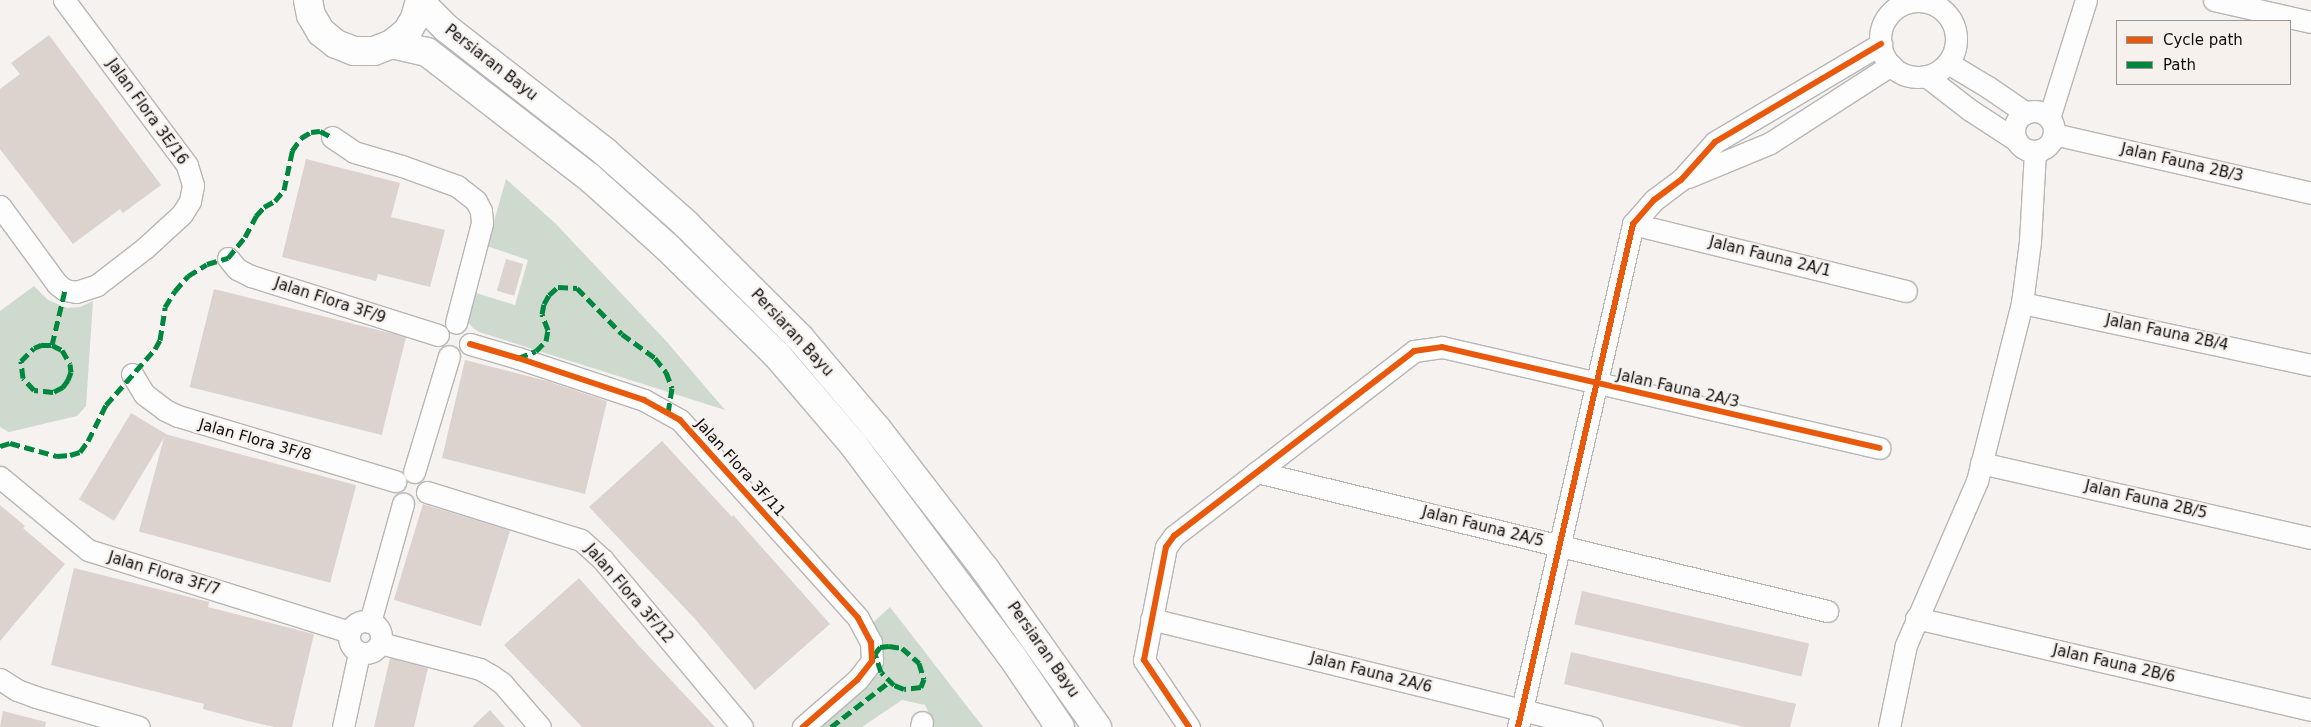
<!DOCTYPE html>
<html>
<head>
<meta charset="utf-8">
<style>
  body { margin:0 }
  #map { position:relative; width:2311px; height:727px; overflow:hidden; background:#f5f2f0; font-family:"DejaVu Sans",sans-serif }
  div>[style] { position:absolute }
  .green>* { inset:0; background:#cedace }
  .building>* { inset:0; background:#dcd3cf; transform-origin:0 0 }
  .roads { filter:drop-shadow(1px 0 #b8b6b5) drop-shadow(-1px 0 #b8b6b5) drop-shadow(0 1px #b8b6b5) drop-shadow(0 -1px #b8b6b5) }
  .street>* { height:21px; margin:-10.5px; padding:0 10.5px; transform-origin:10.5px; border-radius:10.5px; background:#fefdfd }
  .street>.ring { margin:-10.5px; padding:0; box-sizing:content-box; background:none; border:21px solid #fefdfd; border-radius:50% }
  .secondary>* { height:28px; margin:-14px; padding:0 14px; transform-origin:14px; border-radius:14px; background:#fefdfd }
  .quiet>* { height:5px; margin-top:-2.5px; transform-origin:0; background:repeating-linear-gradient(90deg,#00873e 0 10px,transparent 0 15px) }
  .cycleway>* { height:6px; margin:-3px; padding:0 3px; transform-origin:3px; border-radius:3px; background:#e8590c }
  span { translate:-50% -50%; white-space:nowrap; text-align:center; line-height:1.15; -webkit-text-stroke:4.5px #f7f1ee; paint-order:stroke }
  .street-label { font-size:15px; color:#0f0d0c }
  .legend { position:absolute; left:2116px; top:20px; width:175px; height:65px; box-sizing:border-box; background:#f7f1ee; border:1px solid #9a9694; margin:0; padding:6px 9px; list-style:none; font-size:15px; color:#0f0d0c }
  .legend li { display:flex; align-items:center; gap:10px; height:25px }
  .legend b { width:25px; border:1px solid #9a9694 }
</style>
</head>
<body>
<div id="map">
  <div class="green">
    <div style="clip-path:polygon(506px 179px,556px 224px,667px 342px,725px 410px,479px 332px,473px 328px,468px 322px,468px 314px,473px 292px,515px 305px,528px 260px,487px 246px)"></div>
    <div style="clip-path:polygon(34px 286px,48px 300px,67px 308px,80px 307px,93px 301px,86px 406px,77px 416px,9px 432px,0 427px,0 311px)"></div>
    <div style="clip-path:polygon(890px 607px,983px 727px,930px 727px,930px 715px,925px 705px,902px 700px,862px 727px,800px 727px,865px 672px,866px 629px)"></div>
  </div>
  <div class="building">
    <div style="clip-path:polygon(49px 35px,161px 185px,123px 213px,120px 209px,73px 244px,0 149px,0 89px,20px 74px,11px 63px)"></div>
    <div style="clip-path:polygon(306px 159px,400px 183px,391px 217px,445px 230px,430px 287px,378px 274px,376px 281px,282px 257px)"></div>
    <div style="left:506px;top:259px;width:18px;height:33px;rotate:16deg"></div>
    <div style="left:214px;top:289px;width:198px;height:101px;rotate:14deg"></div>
    <div style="clip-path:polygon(465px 360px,547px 381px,607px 401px,585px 494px,442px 458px)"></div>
    <div style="left:131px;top:413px;width:41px;height:101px;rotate:31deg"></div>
    <div style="left:165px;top:434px;width:198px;height:101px;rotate:15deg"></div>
    <div style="clip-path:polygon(662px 441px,732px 517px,733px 515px,830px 624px,755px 690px,696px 620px,589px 507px)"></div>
    <div style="left:423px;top:504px;width:91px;height:100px;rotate:17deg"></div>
    <div style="clip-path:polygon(0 505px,25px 526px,23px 528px,65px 564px,0 641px)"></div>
    <div style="clip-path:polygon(74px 568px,209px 602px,208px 607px,314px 634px,292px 727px,274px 727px,252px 722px,203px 709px,204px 704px,51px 665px)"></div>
    <div style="clip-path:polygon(579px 578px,640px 647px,715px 727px,582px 727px,504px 645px)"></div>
    <div style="left:1582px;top:591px;width:233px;height:34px;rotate:13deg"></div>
    <div style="clip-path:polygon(1571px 652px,1796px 704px,1790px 727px,1744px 727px,1564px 684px)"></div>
    <div style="clip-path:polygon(390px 658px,428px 668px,414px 727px,374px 727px)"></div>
    <div style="clip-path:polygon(490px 710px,505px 727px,472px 727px)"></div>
    <div style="clip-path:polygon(3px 711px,46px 722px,45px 727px,0 727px)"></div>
  </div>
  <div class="roads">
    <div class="street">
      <div style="left:2214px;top:0;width:99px;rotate:12.8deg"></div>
      <div class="ring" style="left:1880px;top:1px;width:55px;height:55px"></div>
      <div style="left:1948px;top:63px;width:47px;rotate:31deg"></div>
      <div style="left:1988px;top:87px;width:46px;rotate:34.4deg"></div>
      <div style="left:1926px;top:76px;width:56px;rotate:37.7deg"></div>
      <div style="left:1970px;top:110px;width:55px;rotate:33.1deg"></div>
      <div class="ring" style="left:2014px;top:111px;width:19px;height:19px"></div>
      <div style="left:2049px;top:118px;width:124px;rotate:-72.6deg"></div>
      <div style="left:2054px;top:134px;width:264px;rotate:12.9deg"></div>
      <div style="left:332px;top:137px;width:27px;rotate:34deg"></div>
      <div style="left:354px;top:152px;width:50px;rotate:16.3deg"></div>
      <div style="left:402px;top:166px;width:59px;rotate:20deg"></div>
      <div style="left:457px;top:186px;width:24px;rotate:38deg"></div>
      <div style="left:476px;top:201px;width:11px;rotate:63deg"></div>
      <div style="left:481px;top:211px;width:12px;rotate:85deg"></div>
      <div style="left:482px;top:223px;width:103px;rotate:104.6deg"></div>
      <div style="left:1688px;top:177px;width:89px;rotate:-22.5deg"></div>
      <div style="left:1770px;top:143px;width:144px;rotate:-32.8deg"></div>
      <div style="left:0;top:206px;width:97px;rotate:53.8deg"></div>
      <div style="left:57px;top:284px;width:10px;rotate:37deg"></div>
      <div style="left:65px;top:290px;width:11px;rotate:10deg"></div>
      <div style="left:76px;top:292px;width:22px;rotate:-18deg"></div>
      <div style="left:97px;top:285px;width:61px;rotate:-37.6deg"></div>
      <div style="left:145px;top:248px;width:50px;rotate:-42.6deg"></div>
      <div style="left:182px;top:214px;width:15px;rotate:-58deg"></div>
      <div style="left:190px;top:201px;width:16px;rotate:-79deg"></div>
      <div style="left:193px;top:185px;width:21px;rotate:-107deg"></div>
      <div style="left:187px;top:165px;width:206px;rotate:-126.7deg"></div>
      <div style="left:1633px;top:224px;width:281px;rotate:13.8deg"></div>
      <div style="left:228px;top:258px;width:14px;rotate:51deg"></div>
      <div style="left:237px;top:269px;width:16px;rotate:27deg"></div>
      <div style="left:251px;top:276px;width:196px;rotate:17.5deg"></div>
      <div style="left:2022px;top:303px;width:296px;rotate:12.1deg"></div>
      <div style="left:470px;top:344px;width:50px;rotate:16.3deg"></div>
      <div style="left:518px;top:358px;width:133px;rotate:18.4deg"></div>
      <div style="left:644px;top:400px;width:41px;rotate:29.1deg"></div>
      <div style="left:680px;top:420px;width:266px;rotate:48deg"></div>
      <div style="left:858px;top:618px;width:27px;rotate:62deg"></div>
      <div style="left:871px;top:642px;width:19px;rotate:87deg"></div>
      <div style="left:872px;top:661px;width:24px;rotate:128deg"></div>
      <div style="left:857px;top:680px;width:72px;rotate:139deg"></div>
      <div style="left:132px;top:374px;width:23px;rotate:59deg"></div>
      <div style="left:144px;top:394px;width:26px;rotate:37deg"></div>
      <div style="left:165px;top:410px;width:14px;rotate:25deg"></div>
      <div style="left:178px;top:416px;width:227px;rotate:16.7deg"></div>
      <div style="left:1981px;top:463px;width:338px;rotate:12.8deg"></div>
      <div style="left:414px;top:472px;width:121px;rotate:-73.2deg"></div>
      <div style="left:1257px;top:472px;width:587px;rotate:13.7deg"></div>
      <div style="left:0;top:477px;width:114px;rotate:39.7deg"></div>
      <div style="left:88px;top:550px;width:274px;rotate:17.4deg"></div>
      <div style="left:427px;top:492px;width:161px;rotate:17.3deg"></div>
      <div style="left:581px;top:540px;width:30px;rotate:42deg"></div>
      <div style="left:603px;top:560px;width:217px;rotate:50.2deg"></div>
      <div style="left:1916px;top:618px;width:406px;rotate:13.1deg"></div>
      <div style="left:1151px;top:619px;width:454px;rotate:13.8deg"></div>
      <div class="ring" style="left:349px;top:621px;width:11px;height:11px"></div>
      <div style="left:370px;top:622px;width:123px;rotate:-74.4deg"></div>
      <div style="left:380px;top:643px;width:103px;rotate:14.6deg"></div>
      <div style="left:480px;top:669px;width:14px;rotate:30deg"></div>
      <div style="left:492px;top:676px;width:12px;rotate:35deg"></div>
      <div style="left:502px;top:683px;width:58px;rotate:49.2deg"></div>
      <div style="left:0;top:679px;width:20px;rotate:33deg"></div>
      <div style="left:17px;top:690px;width:20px;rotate:20deg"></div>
      <div style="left:36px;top:697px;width:107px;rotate:16.2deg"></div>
      <div style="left:343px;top:727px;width:76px;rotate:-77.8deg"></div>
      <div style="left:921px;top:727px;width:5px;rotate:-79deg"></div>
      <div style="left:1189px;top:727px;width:81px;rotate:-123.9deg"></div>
      <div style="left:1144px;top:660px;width:115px;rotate:-79deg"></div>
      <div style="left:1166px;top:547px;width:14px;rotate:-54deg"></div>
      <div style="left:1174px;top:536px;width:303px;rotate:-37.6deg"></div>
      <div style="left:1414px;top:351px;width:28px;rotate:-8deg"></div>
      <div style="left:1442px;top:347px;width:449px;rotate:13deg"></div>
      <div style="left:1518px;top:727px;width:516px;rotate:-77.12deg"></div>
      <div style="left:1633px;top:224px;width:32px;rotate:-49deg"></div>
      <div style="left:1654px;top:200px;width:34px;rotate:-37deg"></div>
      <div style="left:1681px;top:180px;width:51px;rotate:-48.2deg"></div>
      <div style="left:1715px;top:142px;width:193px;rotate:-30.6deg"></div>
      <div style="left:1889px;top:727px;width:84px;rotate:-78.3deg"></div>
      <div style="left:1906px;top:645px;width:179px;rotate:-66.6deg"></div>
      <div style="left:1977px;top:481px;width:184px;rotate:-75.8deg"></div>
      <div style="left:2022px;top:303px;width:63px;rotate:-82.6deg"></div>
      <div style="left:2030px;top:241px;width:90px;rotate:-86.8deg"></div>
    </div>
    <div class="secondary">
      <div style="left:308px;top:0;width:15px;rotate:79deg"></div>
      <div style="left:311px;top:15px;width:20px;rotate:60deg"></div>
      <div style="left:321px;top:32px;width:19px;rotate:39deg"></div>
      <div style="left:336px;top:44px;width:19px;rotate:21deg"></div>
      <div style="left:354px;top:51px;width:20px"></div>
      <div style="left:374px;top:51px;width:19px;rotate:-21deg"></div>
      <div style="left:392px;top:44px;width:19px;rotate:-39deg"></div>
      <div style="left:407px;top:32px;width:16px;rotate:-60deg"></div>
      <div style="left:415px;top:18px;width:19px;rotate:-74deg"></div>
      <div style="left:420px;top:2px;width:37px;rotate:45deg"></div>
      <div style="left:446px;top:28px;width:202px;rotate:37.9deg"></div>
      <div style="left:605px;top:152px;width:108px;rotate:41.6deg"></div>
      <div style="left:686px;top:224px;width:161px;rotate:45deg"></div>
      <div style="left:800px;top:338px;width:119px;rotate:49.8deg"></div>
      <div style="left:877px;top:429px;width:177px;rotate:52.4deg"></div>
      <div style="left:985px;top:569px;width:194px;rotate:54.7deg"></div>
      <div style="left:392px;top:44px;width:36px;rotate:13deg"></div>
      <div style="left:427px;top:52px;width:205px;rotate:37.7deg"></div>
      <div style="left:589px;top:177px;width:105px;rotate:41.9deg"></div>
      <div style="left:667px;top:247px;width:154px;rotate:44.5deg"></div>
      <div style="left:777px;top:355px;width:117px;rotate:49.5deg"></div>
      <div style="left:853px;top:444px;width:264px;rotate:53.2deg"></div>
      <div style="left:1011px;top:655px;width:87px;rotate:55.8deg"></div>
    </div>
  </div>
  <div class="quiet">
    <div style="left:52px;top:345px;width:11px;rotate:27deg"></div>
    <div style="left:62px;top:350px;width:16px;rotate:60deg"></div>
    <div style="left:70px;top:364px;width:8px;rotate:83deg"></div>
    <div style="left:71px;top:372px;width:9px;rotate:111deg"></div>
    <div style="left:68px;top:380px;width:9px;rotate:126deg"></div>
    <div style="left:63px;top:387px;width:11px;rotate:153deg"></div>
    <div style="left:53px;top:392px;width:19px;rotate:-174deg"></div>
    <div style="left:34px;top:390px;width:16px;rotate:-133deg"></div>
    <div style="left:23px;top:378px;width:17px;rotate:-97deg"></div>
    <div style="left:21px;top:361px;width:18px;rotate:-45deg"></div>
    <div style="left:34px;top:348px;width:8px;rotate:-23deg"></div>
    <div style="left:41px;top:345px;width:11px"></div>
    <div style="left:52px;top:345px;width:57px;rotate:-76.7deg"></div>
    <div style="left:518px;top:358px;width:19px;rotate:-21deg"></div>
    <div style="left:536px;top:351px;width:14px;rotate:-45deg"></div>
    <div style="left:546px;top:341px;width:11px;rotate:-80deg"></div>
    <div style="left:548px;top:330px;width:17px;rotate:-111deg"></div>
    <div style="left:542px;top:314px;width:10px;rotate:-79deg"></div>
    <div style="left:544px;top:304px;width:10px;rotate:-61deg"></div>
    <div style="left:549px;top:295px;width:12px;rotate:-42deg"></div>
    <div style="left:558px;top:287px;width:19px;rotate:3deg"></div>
    <div style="left:577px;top:288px;width:64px;rotate:45.6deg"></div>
    <div style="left:622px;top:334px;width:41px;rotate:36deg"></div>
    <div style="left:655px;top:358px;width:18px;rotate:52deg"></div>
    <div style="left:666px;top:372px;width:17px;rotate:69deg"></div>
    <div style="left:672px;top:388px;width:24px;rotate:99deg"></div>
    <div style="left:0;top:446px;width:10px;rotate:-17deg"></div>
    <div style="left:10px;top:443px;width:49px;rotate:15.5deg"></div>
    <div style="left:57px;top:456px;width:13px;rotate:-4deg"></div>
    <div style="left:70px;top:455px;width:10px;rotate:-17deg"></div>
    <div style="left:80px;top:452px;width:14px;rotate:-54deg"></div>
    <div style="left:88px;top:441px;width:40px;rotate:-63.4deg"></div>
    <div style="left:106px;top:405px;width:74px;rotate:-48.8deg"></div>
    <div style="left:155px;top:349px;width:10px;rotate:-61deg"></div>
    <div style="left:160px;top:340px;width:33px;rotate:-81deg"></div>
    <div style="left:165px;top:307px;width:19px;rotate:-58deg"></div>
    <div style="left:175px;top:291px;width:20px;rotate:-49deg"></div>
    <div style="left:188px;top:276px;width:22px;rotate:-32deg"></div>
    <div style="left:207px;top:264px;width:22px;rotate:-16deg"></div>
    <div style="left:228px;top:258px;width:27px;rotate:-51deg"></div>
    <div style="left:245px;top:237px;width:24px;rotate:-62deg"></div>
    <div style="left:256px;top:216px;width:12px;rotate:-48deg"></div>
    <div style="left:264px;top:207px;width:13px;rotate:-29deg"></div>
    <div style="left:275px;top:201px;width:14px;rotate:-51deg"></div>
    <div style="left:284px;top:190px;width:40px;rotate:-78deg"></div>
    <div style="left:292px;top:151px;width:16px;rotate:-55deg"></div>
    <div style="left:301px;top:138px;width:12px;rotate:-31deg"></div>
    <div style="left:311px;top:132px;width:9px;rotate:-6deg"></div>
    <div style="left:320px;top:131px;width:13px;rotate:27deg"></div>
    <div style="left:889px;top:646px;width:13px;rotate:9deg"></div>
    <div style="left:902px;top:648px;width:23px;rotate:41deg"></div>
    <div style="left:919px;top:663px;width:17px;rotate:73deg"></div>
    <div style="left:924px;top:679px;width:9px;rotate:111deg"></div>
    <div style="left:921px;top:687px;width:17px;rotate:173deg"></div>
    <div style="left:904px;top:689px;width:11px;rotate:-158deg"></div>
    <div style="left:894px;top:685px;width:18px;rotate:-135deg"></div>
    <div style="left:881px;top:672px;width:19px;rotate:-108deg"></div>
    <div style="left:875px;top:654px;width:9px;rotate:-54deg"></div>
    <div style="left:880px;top:647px;width:9px;rotate:-6deg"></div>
    <div style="left:831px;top:727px;width:73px;rotate:-37.8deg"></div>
  </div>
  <div class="cycleway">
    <div style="left:470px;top:344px;width:50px;rotate:16.3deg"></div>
    <div style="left:518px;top:358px;width:133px;rotate:18.4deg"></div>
    <div style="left:644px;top:400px;width:41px;rotate:29.1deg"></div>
    <div style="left:680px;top:420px;width:266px;rotate:48deg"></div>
    <div style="left:858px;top:618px;width:27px;rotate:62deg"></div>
    <div style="left:871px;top:642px;width:19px;rotate:87deg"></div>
    <div style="left:872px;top:661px;width:24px;rotate:128deg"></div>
    <div style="left:857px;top:680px;width:72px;rotate:139deg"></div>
    <div style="left:1189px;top:727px;width:81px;rotate:-123.9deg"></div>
    <div style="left:1144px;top:660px;width:115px;rotate:-79deg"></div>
    <div style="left:1166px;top:547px;width:14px;rotate:-54deg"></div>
    <div style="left:1174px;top:536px;width:303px;rotate:-37.6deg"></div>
    <div style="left:1414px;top:351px;width:28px;rotate:-8deg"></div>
    <div style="left:1442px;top:347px;width:449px;rotate:13deg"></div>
    <div style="left:1518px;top:727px;width:516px;rotate:-77.12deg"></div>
    <div style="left:1633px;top:224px;width:32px;rotate:-49deg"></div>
    <div style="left:1654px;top:200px;width:34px;rotate:-37deg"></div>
    <div style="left:1681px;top:180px;width:51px;rotate:-48.2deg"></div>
    <div style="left:1715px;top:142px;width:193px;rotate:-30.6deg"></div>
  </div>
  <div class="street-label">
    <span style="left:491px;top:63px;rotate:38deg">Persiaran Bayu</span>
    <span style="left:147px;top:112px;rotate:54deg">Jalan Flora 3E/16</span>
    <span style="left:2182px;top:163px;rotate:13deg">Jalan Fauna 2B/3</span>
    <span style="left:1770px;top:257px;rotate:14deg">Jalan Fauna 2A/1</span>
    <span style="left:330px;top:301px;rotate:18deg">Jalan Flora 3F/9</span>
    <span style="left:792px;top:333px;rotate:47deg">Persiaran Bayu</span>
    <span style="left:2167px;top:333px;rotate:12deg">Jalan Fauna 2B/4</span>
    <span style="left:1678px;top:389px;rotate:13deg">Jalan Fauna 2A/3</span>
    <span style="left:255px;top:440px;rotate:16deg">Jalan Flora 3F/8</span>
    <span style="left:740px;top:468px;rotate:48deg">Jalan Flora 3F/11</span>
    <span style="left:2146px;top:500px;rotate:13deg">Jalan Fauna 2B/5</span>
    <span style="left:1483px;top:527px;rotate:14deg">Jalan Fauna 2A/5</span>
    <span style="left:164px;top:574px;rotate:17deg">Jalan Flora 3F/7</span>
    <span style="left:629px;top:594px;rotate:49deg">Jalan Flora 3F/12</span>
    <span style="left:1043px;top:650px;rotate:55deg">Persiaran Bayu</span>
    <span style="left:2114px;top:664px;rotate:13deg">Jalan Fauna 2B/6</span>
    <span style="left:1371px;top:673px;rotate:14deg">Jalan Fauna 2A/6</span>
  </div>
  <ul class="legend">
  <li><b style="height:6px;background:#e8590c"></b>Cycle path</li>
  <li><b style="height:6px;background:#00873e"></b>Path</li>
  </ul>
</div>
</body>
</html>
